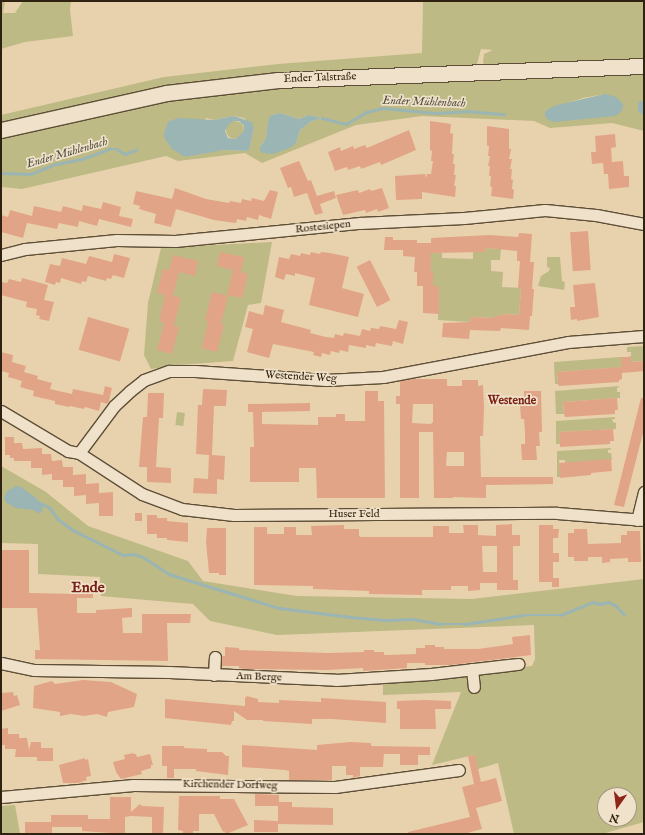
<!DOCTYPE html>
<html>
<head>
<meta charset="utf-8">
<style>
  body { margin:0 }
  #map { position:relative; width:645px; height:835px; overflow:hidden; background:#e8d2ad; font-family:"IM FELL English",serif }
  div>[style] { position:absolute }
  .green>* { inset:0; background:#bdba85; transform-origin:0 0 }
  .round { border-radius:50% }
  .water>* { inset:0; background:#9ab5b3 }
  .stream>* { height:2.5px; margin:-1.25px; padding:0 1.25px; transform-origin:1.25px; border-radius:1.25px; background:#9ab5b3 }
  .building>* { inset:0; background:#e2a486; transform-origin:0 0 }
  .roads { filter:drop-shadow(1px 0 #5e4e37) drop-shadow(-1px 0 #5e4e37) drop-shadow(0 1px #5e4e37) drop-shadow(0 -1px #5e4e37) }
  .minor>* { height:11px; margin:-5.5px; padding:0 5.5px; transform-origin:5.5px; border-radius:5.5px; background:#f0e2ca }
  .secondary>* { height:15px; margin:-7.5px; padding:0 7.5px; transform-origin:7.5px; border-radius:7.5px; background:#f0e2ca }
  span { translate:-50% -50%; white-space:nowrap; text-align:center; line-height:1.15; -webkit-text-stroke:3.5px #f0e2ca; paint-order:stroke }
  .street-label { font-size:11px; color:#302210 }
  .water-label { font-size:12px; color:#504e41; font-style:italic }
  .neighbourhood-label { font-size:12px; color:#7a1f14; font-weight:700 }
  .district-label { font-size:15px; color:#7a1f14; font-weight:700 }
  .frame { position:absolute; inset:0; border:2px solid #302210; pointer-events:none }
  .north { position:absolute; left:597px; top:787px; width:40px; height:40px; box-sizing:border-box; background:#f0e2ca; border:1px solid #a39580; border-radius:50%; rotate:194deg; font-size:11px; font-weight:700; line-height:16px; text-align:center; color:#302210 }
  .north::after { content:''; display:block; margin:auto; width:14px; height:18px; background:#8f2418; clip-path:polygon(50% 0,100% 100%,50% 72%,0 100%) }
</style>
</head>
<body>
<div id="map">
  <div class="green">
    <div style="clip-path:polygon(1px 1px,5px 1px,3px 13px,15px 13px,23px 1px,71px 1px,70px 10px,73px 36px,25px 42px,1px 49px)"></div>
    <div style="clip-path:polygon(423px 1px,644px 1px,644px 60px,488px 67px,483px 63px,484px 54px,493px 50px,481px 49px,476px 68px,279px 74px,1px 124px,1px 115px,164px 77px,278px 64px,422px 53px)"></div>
    <div style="clip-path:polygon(evenodd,644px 74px,644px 100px,640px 102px,638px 111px,644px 116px,644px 131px,612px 123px,550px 128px,534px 121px,422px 116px,356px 125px,262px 163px,245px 153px,178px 161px,166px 156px,22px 189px,1px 187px,1px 138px,165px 99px,279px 86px,644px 74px,605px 94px,548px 109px,583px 98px,605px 94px,644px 74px,280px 113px,299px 119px,309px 115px,322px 118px,310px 122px,300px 130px,296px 143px,260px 147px,266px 138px,271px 115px,280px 113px,644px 74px,234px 116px,244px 118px,254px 128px,249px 149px,246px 151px,224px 150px,203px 152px,184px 157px,206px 118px,214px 120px,234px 116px)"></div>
    <div class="round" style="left:226px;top:121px;width:18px;height:18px"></div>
    <div style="clip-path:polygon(272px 242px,261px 303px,248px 305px,233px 361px,179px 365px,151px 369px,144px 355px,148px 303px,161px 248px)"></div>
    <div style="clip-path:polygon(486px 248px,501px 249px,500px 260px,491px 260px,491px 271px,503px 272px,502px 287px,521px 288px,519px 315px,502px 314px,501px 316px,494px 316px,494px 318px,471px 317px,470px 322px,438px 320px,439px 287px,433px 286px,433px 273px,431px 272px,431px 253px,442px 253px,442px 258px,473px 259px,473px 252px,485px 252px)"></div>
    <div style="clip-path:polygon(547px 257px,560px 257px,562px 281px,565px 282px,564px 290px,538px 286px,541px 276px,549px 271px,550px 268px,547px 267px)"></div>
    <div style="clip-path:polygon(644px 346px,644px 361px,628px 362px,627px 357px,631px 356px,631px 352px,627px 352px,627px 347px)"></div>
    <div style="clip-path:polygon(621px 357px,625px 367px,557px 372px,558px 384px,555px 384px,554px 362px)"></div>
    <div style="clip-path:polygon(620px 386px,617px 388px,617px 392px,620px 392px,620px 398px,563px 402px,564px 414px,556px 414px,555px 391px)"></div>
    <div style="left:177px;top:412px;width:8px;height:13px;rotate:7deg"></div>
    <div style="clip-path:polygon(615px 417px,615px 419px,612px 419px,613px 422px,616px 423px,616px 429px,559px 432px,560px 444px,556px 444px,556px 421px)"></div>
    <div style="clip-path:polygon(611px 448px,611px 449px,608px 450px,608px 453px,611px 453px,612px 460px,565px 463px,565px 460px,559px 460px,560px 469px,565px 477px,557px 477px,557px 451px)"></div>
    <div style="clip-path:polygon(evenodd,1px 466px,46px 492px,88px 526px,188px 561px,203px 581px,297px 596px,472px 599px,644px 579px,644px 822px,602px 834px,514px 834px,498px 763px,478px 769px,474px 755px,432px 765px,461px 692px,383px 695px,383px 681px,431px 678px,532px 666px,535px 659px,534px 625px,277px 635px,210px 621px,193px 604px,101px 596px,100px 577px,38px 574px,38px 544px,1px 543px,1px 466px,605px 795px,629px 795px,629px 819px,605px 819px,605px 795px)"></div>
    <div style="clip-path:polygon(15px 805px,20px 834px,1px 834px,1px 806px)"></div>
  </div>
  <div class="water">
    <div style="clip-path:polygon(605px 94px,616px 97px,623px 104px,622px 111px,615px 116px,554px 122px,548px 120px,545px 116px,545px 112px,548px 109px,557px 105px)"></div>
    <div style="clip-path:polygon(644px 100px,644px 116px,638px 111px,638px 105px,639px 102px)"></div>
    <div style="clip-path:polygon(280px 113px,299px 119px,309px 115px,322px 118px,310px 122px,304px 127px,300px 130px,296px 143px,290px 148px,273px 154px,263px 153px,260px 151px,260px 147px,266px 138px,269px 118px,271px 115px)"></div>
    <div style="clip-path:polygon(evenodd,234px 116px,252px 122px,254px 128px,249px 150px,246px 151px,224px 150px,185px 157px,172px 149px,165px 139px,164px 133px,168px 122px,178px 118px,214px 120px,234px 116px,234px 121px,239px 121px,244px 126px,244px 131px,236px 139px,228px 138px,225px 131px,229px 124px,234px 121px)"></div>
    <div style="clip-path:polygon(16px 486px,21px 487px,36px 498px,43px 506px,42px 512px,37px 513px,34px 510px,16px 508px,5px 502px,4px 497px,7px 491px)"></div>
  </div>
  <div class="stream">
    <div style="left:322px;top:118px;width:25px;rotate:14deg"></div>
    <div style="left:346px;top:124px;width:24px;rotate:-30deg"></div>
    <div style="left:367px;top:112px;width:16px;rotate:-14deg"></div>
    <div style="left:383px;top:108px;width:51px;rotate:5.6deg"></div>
    <div style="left:434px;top:113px;width:33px;rotate:-3deg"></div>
    <div style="left:467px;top:111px;width:37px;rotate:5deg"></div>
    <div style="left:1px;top:173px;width:30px;rotate:2deg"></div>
    <div style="left:31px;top:174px;width:27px;rotate:-22deg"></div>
    <div style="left:56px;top:164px;width:26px;rotate:-11deg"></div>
    <div style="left:82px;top:159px;width:29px;rotate:-20deg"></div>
    <div style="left:109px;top:149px;width:8px"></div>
    <div style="left:117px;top:149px;width:9px;rotate:32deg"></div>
    <div style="left:125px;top:154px;width:12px;rotate:-20deg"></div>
    <div style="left:41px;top:503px;width:10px;rotate:29deg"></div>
    <div style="left:50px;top:508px;width:14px;rotate:54deg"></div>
    <div style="left:58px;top:519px;width:19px;rotate:36deg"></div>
    <div style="left:73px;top:530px;width:56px;rotate:26.6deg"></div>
    <div style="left:123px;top:555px;width:11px;rotate:-5deg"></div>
    <div style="left:134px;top:554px;width:9px;rotate:18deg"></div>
    <div style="left:143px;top:557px;width:31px;rotate:33deg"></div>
    <div style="left:169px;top:574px;width:115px;rotate:17.2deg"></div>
    <div style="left:279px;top:608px;width:72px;rotate:7.2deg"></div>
    <div style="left:350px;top:617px;width:38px;rotate:5deg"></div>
    <div style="left:388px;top:620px;width:25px;rotate:-2deg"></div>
    <div style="left:413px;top:619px;width:28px;rotate:10deg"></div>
    <div style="left:441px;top:624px;width:24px"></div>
    <div style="left:465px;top:624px;width:60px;rotate:-8.7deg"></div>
    <div style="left:524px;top:615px;width:37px"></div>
    <div style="left:561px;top:615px;width:35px;rotate:-22deg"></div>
    <div style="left:593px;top:602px;width:7px;rotate:16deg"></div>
    <div style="left:600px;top:604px;width:8px;rotate:-14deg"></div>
    <div style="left:608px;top:602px;width:8px;rotate:23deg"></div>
    <div style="left:615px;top:605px;width:13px;rotate:45deg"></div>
  </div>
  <div class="building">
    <div style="clip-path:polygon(430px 121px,451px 124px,450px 133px,453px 134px,452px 154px,454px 154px,453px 164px,455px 164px,454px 175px,456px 175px,454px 186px,456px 186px,455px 197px,422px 192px,422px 199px,396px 200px,395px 176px,425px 174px,426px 178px,427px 174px,431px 174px,433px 161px,431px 161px,432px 151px,430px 150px)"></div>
    <div style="clip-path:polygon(487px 126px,509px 129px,509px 149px,511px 149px,509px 159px,512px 159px,510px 169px,512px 169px,511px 179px,513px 180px,512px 189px,514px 190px,513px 199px,491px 196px,492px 187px,490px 186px,491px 176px,489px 176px,490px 166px,488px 166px,490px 156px,488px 156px,489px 146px,487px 146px)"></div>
    <div style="clip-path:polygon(409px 130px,416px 150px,381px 165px,380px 162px,361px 169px,360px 166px,348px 170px,347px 167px,335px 171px,328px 152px,340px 147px,341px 151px,353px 146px,354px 149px,365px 145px,367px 148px)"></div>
    <div style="clip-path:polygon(615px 134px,616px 147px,611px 148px,612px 162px,623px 161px,624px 176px,629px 176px,629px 187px,609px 189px,608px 174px,604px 174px,603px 163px,592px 164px,591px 152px,596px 152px,595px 136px)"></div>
    <div style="clip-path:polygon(299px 161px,308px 181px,311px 180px,317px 196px,334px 191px,336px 198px,320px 204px,323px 213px,315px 215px,307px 193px,294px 197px,291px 187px,288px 188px,280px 168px)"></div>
    <div style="clip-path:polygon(175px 188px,206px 199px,229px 203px,230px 201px,241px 203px,242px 199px,251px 201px,252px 198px,264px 201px,270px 190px,278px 192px,271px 219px,259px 215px,258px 220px,247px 217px,246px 221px,237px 219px,236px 223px,214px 220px,176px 209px,171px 227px,154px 223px,156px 214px,139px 209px,140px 206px,133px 204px,136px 191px,172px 199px)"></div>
    <div style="clip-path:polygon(382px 188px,389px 208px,378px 212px,377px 209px,366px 213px,365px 210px,343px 215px,336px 195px,358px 190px,359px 193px,370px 189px,371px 191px)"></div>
    <div style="clip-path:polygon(103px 202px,121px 207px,119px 216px,133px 219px,131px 227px,99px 219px,97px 226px,79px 221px,78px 227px,59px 223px,57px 229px,27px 223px,23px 238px,1px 232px,1px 215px,8px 217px,10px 210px,32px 216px,34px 206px,61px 212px,63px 206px,82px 211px,83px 205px,101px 209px)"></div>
    <div style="left:588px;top:231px;width:39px;height:18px;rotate:86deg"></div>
    <div style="clip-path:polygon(519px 233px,532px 234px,530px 262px,534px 262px,532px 289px,534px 289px,532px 316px,530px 316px,529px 330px,501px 328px,500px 331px,470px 330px,469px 339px,442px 337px,443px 323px,470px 322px,471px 317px,494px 318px,494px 316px,501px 316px,502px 314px,519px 315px,521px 288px,518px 288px,520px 261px,517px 261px,517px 251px,486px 248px,485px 252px,431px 253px,431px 272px,433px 272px,433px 286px,439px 286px,439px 314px,423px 313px,423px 286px,417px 286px,417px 272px,414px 272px,415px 257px,403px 256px,403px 250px,384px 250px,385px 237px,393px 237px,393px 240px,417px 240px,417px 243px,431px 243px,431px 238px,489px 235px,518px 237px)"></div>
    <div style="clip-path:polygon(220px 252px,244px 257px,241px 272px,248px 274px,242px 298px,227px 295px,233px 270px,217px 266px)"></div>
    <div style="clip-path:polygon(311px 252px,320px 254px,321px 252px,330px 253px,349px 257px,342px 288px,364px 294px,358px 317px,309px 305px,315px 278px,295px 273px,295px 276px,286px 274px,284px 280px,275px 277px,279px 257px,289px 259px,291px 254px,300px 256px,301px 253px,310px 255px)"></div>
    <div style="clip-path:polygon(114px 254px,130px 258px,124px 278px,113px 275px,111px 279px,107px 278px,106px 281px,88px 276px,86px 282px,82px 281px,81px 284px,61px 278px,60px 283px,56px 282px,55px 285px,45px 282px,50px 264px,60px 266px,62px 258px,86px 264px,89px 256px,112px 262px)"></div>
    <div style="clip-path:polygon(173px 255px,198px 261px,195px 276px,179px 272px,173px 296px,181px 298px,174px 326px,179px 327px,172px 354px,157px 350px,164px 323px,159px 321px,165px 295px,157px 293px,163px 269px,169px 270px)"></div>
    <div style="left:370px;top:260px;width:45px;height:15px;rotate:63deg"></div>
    <div style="clip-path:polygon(22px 278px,48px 285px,44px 300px,54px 302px,49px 321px,39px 319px,40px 316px,36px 315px,37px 309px,26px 307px,27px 302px,1px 295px,1px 282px,7px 283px,9px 279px,21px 282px)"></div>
    <div style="clip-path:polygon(595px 283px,599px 317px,577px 321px,577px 319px,571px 320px,570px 307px,575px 307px,573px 285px)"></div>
    <div style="clip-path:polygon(212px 292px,228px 296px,221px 324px,224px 325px,217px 352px,202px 348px,208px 321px,205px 320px)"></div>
    <div style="clip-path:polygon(265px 305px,284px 310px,281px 322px,311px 330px,310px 333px,326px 337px,334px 338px,335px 334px,343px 336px,344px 333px,360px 336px,362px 329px,370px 331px,371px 328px,379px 329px,380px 326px,396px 329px,399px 320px,408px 322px,403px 344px,393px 341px,392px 346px,376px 343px,375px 347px,366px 345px,366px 348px,349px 345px,348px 352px,340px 350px,339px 353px,331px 351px,330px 355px,322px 353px,321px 357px,313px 355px,314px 352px,273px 344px,269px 358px,247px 352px,253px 329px,245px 327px,249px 311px,263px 315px)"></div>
    <div style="left:88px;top:317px;width:43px;height:34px;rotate:16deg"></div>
    <div style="clip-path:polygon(1px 352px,13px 355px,12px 362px,26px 366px,24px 372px,38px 376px,37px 379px,52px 383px,50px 389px,72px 394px,73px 389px,103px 395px,105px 386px,112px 388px,109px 401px,107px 404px,101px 402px,99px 411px,85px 407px,84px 409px,70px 406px,69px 407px,55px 404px,55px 401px,33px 396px,34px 391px,20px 387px,22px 381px,8px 377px,9px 373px,1px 371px)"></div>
    <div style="clip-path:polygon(621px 357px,631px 357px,631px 362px,644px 361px,644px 371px,622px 373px)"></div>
    <div style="clip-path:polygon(622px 367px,622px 379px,619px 380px,619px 382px,559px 386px,558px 384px,557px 372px)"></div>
    <div style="clip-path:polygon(evenodd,412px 379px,447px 379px,447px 386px,462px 386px,462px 380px,478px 380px,478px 386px,483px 385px,484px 407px,483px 436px,480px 436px,481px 477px,553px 477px,553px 484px,486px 485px,486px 498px,453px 497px,453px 498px,434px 498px,433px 432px,419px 432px,419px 498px,400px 498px,400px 404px,396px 404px,396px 396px,400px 396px,400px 381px,412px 379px,413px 404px,433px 404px,433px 422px,431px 424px,412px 423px,413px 404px,412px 379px,447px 452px,464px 452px,464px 466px,446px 466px,447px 452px)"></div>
    <div style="clip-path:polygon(203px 389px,227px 390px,226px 406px,214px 406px,212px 455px,225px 456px,224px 480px,217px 479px,217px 494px,193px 493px,194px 478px,208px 479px,209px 455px,196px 454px,198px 405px,202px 405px)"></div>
    <div style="clip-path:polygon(365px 391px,378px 391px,378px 401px,384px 401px,385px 498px,317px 498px,316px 468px,299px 468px,299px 482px,250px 482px,250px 447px,254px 447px,253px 412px,248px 412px,248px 404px,310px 403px,310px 411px,262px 412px,262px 424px,318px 425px,318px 417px,336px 417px,336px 414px,345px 414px,345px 421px,365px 421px)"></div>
    <div style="clip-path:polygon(524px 391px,541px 391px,542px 432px,539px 432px,540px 446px,536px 446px,537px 460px,522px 460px,521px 444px,525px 444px,525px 432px,524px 419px,521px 419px,520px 406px,524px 406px)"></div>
    <div style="clip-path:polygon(148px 393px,164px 393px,163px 418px,159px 418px,156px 467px,171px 468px,171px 483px,147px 482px,147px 467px,139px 467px,143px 417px,147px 417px)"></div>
    <div style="clip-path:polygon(617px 398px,618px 410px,615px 410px,615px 414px,565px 417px,564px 414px,563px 402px)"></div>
    <div style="clip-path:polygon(641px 398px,644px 398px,644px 429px,624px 507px,614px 505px)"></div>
    <div style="clip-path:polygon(613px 429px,614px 441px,610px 441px,610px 444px,560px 447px,559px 432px)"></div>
    <div style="clip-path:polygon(5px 437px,14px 437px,14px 443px,22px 443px,23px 449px,42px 448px,42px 454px,51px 454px,52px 461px,62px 460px,63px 467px,73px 467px,73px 475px,86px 474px,86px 484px,99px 483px,99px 493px,113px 492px,113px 516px,99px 516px,99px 503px,86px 504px,86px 495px,74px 496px,74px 487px,63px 487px,63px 480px,52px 480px,52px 474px,42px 475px,42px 468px,31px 468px,31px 461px,14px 461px,14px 458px,10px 458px,10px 455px,5px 455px)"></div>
    <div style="clip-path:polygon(611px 459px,612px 471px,591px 473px,591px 475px,560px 478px,559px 463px)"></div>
    <div style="left:135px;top:513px;width:7px;height:8px"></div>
    <div style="clip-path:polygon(147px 515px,157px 515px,157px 518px,167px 518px,167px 521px,188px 523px,188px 542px,167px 540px,167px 538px,157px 538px,157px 534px,147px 534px)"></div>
    <div style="clip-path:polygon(evenodd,512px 524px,512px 535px,520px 535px,520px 546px,513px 546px,513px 580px,518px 580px,518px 590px,497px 590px,497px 583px,480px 583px,480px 590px,468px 591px,468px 586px,451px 586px,451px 590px,422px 590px,422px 595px,369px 594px,369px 591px,313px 589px,313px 586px,254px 585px,254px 527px,267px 527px,267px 534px,284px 534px,284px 527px,296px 527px,296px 535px,312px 535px,311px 526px,344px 525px,344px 529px,359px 529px,359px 536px,361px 537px,433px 537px,433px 526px,449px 526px,449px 533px,464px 533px,463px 525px,478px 525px,478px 535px,496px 536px,496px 525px,512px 524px,482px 546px,497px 546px,497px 572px,483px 572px,482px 546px)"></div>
    <div style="clip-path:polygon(539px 525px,553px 525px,553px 529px,559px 529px,558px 538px,553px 538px,553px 553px,559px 553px,559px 562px,553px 562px,553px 578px,559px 578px,559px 587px,552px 587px,552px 582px,539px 582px)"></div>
    <div style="clip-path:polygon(207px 528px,226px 528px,226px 575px,219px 575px,219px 573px,209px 573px,206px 542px)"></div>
    <div style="clip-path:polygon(574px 529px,587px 529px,588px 544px,621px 543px,621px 535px,627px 535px,627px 531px,640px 531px,641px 562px,628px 562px,628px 558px,610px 559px,610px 562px,602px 563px,602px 557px,588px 557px,588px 561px,574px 561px,574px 557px,568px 557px,568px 533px,574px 533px)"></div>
    <div style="clip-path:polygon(1px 550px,29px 550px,29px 593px,77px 594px,77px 613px,96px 613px,96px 610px,132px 608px,132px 617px,122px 618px,123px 633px,142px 633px,142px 614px,191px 614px,190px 623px,167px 623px,168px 661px,35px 659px,35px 650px,40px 650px,37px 608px,1px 608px)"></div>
    <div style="left:93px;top:589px;width:9px;height:16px;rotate:90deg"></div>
    <div style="clip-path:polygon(530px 635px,531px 655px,451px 665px,425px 665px,425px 663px,407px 663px,407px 668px,363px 671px,363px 668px,326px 670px,245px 669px,239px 668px,239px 666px,222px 666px,222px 656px,225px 656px,225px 647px,239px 648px,239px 650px,328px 653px,364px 652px,364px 650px,374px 650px,374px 652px,384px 652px,384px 655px,416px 654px,416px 648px,425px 648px,425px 645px,435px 645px,435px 647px,444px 647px,444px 649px,478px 649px,513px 644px,512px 637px)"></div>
    <div style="clip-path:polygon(83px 680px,111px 682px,137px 694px,134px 707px,108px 712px,107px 717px,97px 714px,84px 716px,71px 714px,60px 716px,60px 712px,33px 708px,34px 686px,52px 681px,55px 684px)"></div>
    <div style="clip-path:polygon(13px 692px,14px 696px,17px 695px,20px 705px,1px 711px,1px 693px)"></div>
    <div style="clip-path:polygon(247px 696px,258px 699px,258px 702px,279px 703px,279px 700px,321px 702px,321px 698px,386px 702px,386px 723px,332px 719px,312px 719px,312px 724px,263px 721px,263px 720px,247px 720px,234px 711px,234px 721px,232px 721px,231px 725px,165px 718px,165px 699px,245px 706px,245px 698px)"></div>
    <div style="clip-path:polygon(426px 700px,451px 701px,451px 709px,435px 709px,436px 729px,400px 729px,400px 709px,397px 709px,397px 701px)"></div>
    <div style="clip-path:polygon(8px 728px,8px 734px,19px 734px,19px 738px,27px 738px,29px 750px,31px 742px,41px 742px,41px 748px,53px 748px,53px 761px,37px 761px,37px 757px,15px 757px,16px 749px,5px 749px,5px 745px,1px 745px,1px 729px)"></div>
    <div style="clip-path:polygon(350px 742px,371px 743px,371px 746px,430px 747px,430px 755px,418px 755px,418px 765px,400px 765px,400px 754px,384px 754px,383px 767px,360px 767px,360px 776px,353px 778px,353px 775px,346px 775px,346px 766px,332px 766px,332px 780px,289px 780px,289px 771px,285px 770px,242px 767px,242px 745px,317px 750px,317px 745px)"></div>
    <div style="clip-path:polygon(162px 746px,184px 746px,184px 748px,207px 749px,207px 752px,222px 752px,226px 756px,229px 756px,228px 775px,196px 771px,196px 769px,174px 769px,174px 778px,167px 778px,167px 766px,162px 766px)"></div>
    <div style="clip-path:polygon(133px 753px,133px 754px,136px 754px,137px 757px,150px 754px,153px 765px,151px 765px,151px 768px,141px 771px,142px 774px,121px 779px,116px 772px,113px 762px,125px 759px,124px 755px)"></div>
    <div style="clip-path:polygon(475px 755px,481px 782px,496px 778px,502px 801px,476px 808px,482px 829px,464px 834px,409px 834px,408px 832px,470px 817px,462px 787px,474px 784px,468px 756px)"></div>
    <div style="clip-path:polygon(85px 758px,85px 760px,88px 759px,91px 776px,86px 777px,87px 780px,78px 783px,63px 783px,59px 765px)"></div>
    <div style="clip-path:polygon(255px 794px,279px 795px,279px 802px,292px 802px,292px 807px,333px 808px,333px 825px,278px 824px,278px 832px,254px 832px,254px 820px,278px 821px,278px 806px,255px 806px)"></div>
    <div style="clip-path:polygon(179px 796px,220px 796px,220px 799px,234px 799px,248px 825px,226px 834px,224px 831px,223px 832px,214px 814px,199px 814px,199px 831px,193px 831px,193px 834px,183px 834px,183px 831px,178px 830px)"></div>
    <div style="clip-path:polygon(110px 797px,131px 797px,131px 812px,140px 804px,142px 806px,164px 807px,163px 834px,152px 834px,152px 817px,131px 816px,125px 817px,125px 834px,82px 831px,82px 827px,52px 827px,52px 833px,25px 833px,25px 822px,51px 822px,51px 815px,88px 815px,88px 819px,110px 819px)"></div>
  </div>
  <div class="roads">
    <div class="minor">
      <div style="left:1px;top:255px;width:25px;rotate:-14deg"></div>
      <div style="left:25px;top:249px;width:92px;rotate:-5.6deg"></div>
      <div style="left:117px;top:240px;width:58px;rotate:1deg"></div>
      <div style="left:175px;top:241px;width:186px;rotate:-5.6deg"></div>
      <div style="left:360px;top:223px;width:104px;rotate:-2.8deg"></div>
      <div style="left:464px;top:218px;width:81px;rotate:-5.6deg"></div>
      <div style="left:545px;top:210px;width:51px;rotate:5.6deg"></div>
      <div style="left:596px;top:215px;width:49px;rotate:10.6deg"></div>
      <div style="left:1px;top:411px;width:78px;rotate:30.8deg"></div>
      <div style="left:68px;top:451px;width:11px;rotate:10deg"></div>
      <div style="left:79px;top:453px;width:59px;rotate:-53.3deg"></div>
      <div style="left:114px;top:406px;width:22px;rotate:-43deg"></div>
      <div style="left:130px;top:391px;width:18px;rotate:-38deg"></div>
      <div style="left:144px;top:380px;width:27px;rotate:-20deg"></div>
      <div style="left:169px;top:371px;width:26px"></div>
      <div style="left:195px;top:371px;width:131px;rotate:3.9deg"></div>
      <div style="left:326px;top:380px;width:57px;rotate:-3deg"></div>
      <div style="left:383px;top:377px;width:188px;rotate:-10.7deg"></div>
      <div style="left:568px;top:342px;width:76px;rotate:-4.5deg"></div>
      <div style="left:79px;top:453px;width:75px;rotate:33.1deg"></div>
      <div style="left:142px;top:494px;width:43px;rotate:20.6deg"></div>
      <div style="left:182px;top:509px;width:52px;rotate:6.6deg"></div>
      <div style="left:234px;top:515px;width:323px;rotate:-0.4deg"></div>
      <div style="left:557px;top:513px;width:87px;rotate:4.6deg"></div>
      <div style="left:637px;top:520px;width:29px;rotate:-76deg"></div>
      <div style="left:1px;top:663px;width:34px;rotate:12deg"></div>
      <div style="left:34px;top:670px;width:135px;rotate:0.8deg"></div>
      <div style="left:169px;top:672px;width:167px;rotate:2.7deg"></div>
      <div style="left:336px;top:680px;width:95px;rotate:-3.6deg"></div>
      <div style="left:431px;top:674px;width:88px;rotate:-6.6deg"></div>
      <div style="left:472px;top:669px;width:18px;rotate:84deg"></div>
      <div style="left:214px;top:675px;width:18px;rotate:-87deg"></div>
      <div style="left:1px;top:797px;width:133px;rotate:-5.2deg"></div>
      <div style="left:133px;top:785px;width:202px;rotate:0.6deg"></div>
      <div style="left:335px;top:787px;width:125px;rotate:-7.8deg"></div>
    </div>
    <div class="secondary">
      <div style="left:1px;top:130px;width:169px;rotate:-12.6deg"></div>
      <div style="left:166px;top:93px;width:113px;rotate:-6.6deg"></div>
      <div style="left:278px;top:80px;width:366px;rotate:-2.2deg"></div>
    </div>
  </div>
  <div class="street-label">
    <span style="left:320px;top:78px;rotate:-2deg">Ender Talstraße</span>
    <span style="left:323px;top:227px;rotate:-6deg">Rostesiepen</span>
    <span style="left:301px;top:377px;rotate:3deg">Westender Weg</span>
    <span style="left:354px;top:514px">Huser Feld</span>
    <span style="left:259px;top:677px;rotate:2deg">Am Berge</span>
    <span style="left:230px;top:785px;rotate:1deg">Kirchender Dorfweg</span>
  </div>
  <div class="water-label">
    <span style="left:424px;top:102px;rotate:2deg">Ender Mühlenbach</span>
    <span style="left:67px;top:153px;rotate:-16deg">Ender Mühlenbach</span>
  </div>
  <div class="neighbourhood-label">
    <span style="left:512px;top:401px">Westende</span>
  </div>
  <div class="district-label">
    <span style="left:88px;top:588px">Ende</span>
  </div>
  <div class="frame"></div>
  <div class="north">N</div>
</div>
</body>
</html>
